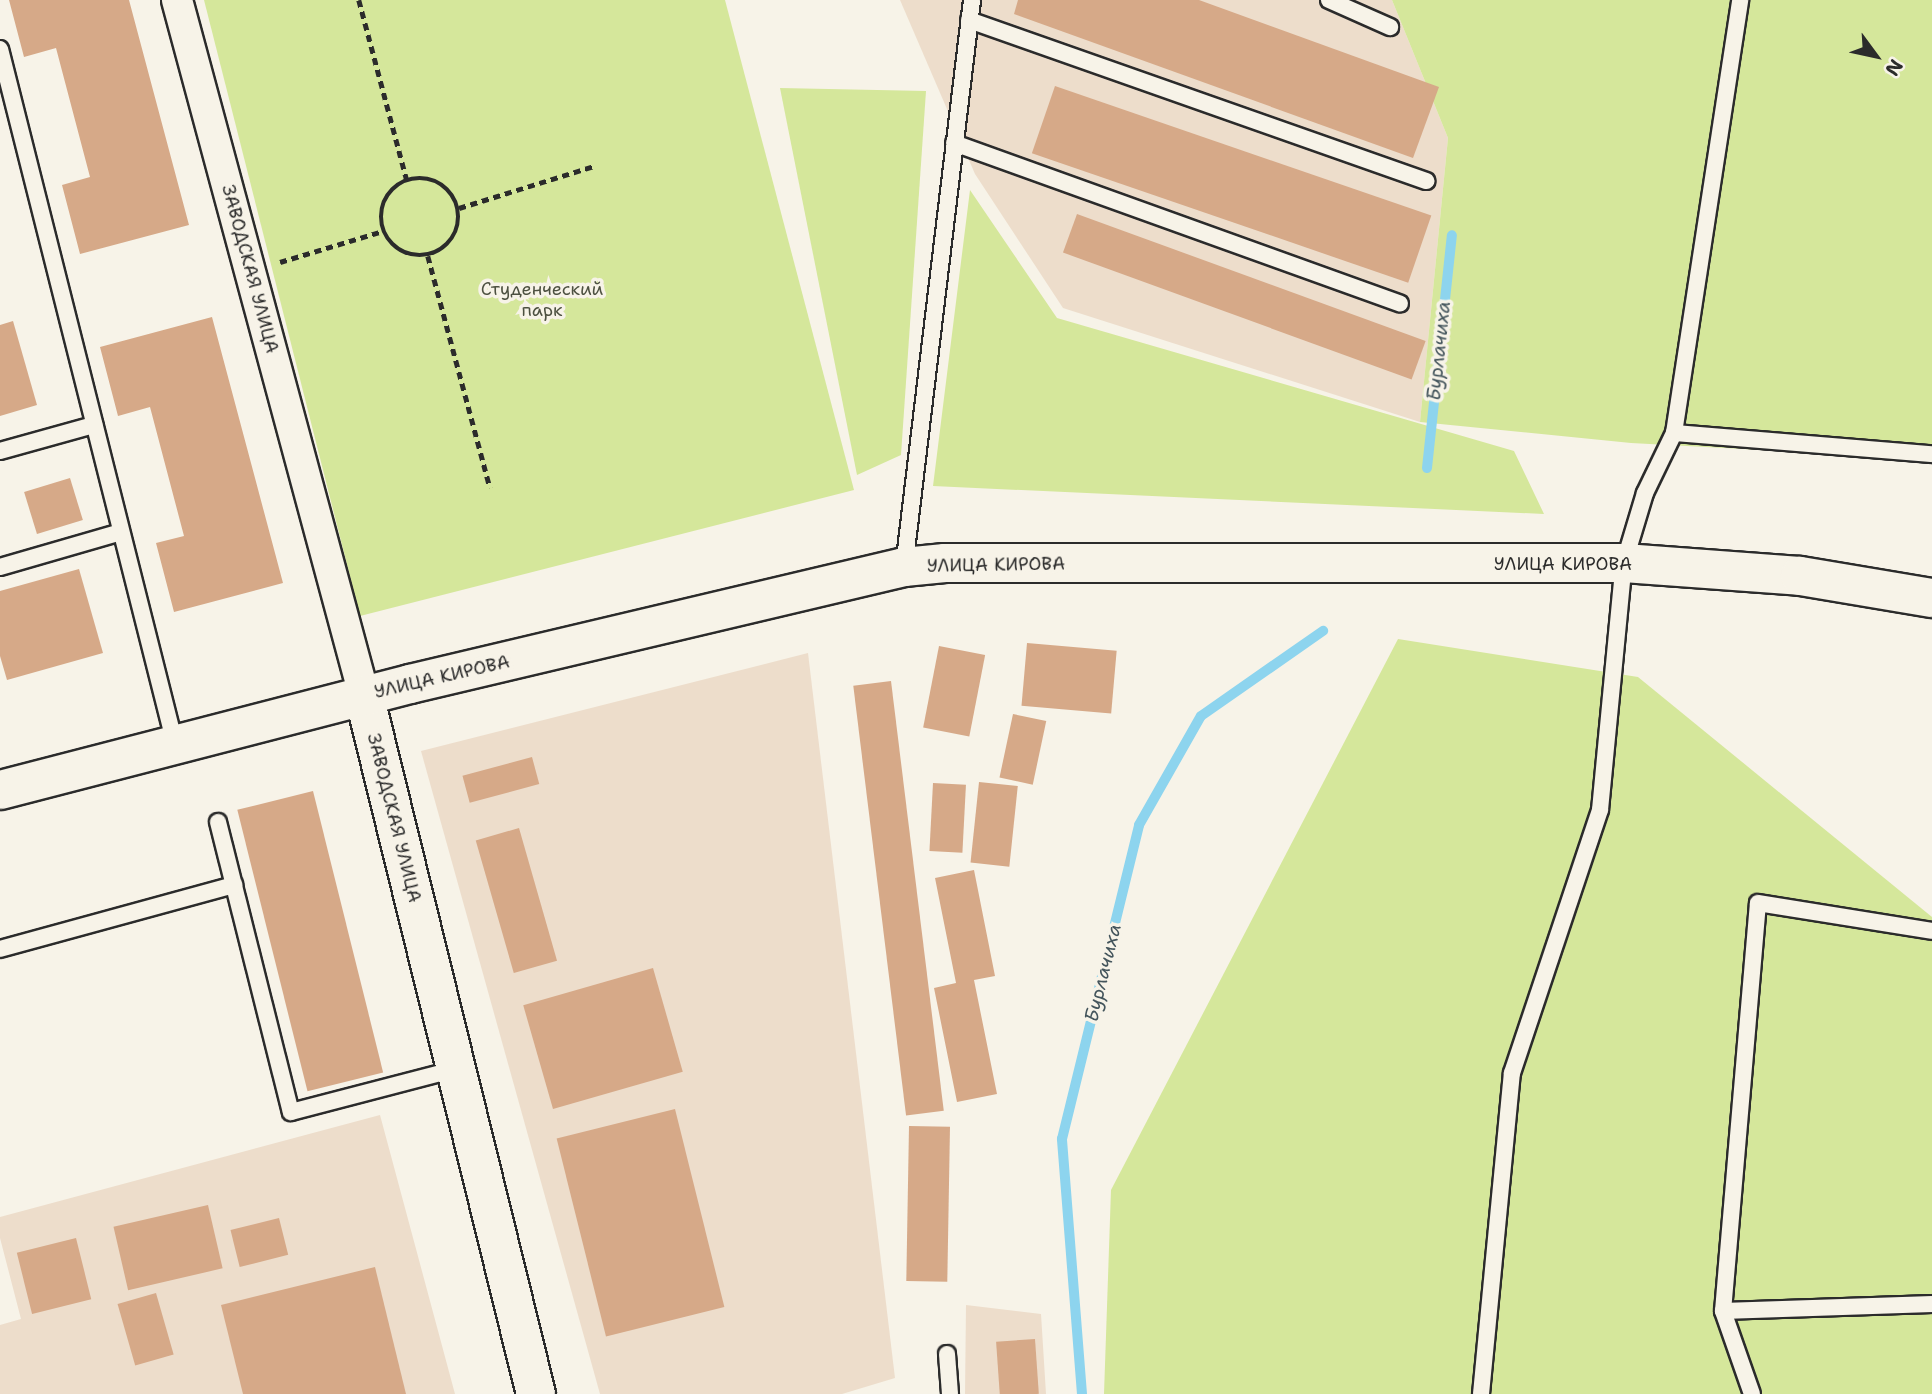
<!DOCTYPE html>
<html>
<head>
<meta charset="utf-8">
<style>
  body { margin:0 }
  #map { position:relative; width:1932px; height:1394px; overflow:hidden; background:#f7f3e8; font-family:"Shantell Sans",sans-serif }
  div>[style] { position:absolute }
  .built>* { inset:0; background:#edddcb }
  .green>* { inset:0; background:#d5e79b }
  .stream>* { height:10px; margin:-5px; padding:0 5px; transform-origin:5px; border-radius:5px; background:#8dd4ee }
  .building>* { inset:0; background:#d6a988; transform-origin:0 0 }
  .path>* { height:4.5px; margin-top:-2.25px; transform-origin:0; background:repeating-linear-gradient(90deg,#2b2b2b 0 7px,transparent 0 12px) }
  .path>.ring { margin:-2.25px; padding:0; box-sizing:content-box; background:none; border:4.5px solid #2b2b2b; border-radius:50% }
  .roads { filter:drop-shadow(2px 0 #2b2b2b) drop-shadow(-2px 0 #2b2b2b) drop-shadow(0 2px #2b2b2b) drop-shadow(0 -2px #2b2b2b) }
  .lane>* { height:16px; margin:-8px; padding:0 8px; transform-origin:8px; border-radius:8px; background:#f7f3e8 }
  .street>* { height:30px; margin:-15px; padding:0 15px; transform-origin:15px; border-radius:15px; background:#f7f3e8 }
  .secondary>* { height:38px; margin:-19px; padding:0 19px; transform-origin:19px; border-radius:19px; background:#f7f3e8 }
  span { translate:-50% -50%; white-space:nowrap; text-align:center; line-height:1.15; -webkit-text-stroke:7px #f7f3e8; paint-order:stroke }
  .street-label { font-size:18px; color:#2b2b2b }
  .park-label { font-size:18px; color:#4d5141 }
  .water-label { font-size:19px; color:#44555c; font-style:italic }
  .north { position:absolute; left:1841px; top:21px; width:70px; height:70px; -webkit-text-stroke:5px #f7f3e8; paint-order:stroke; rotate:123deg; font-size:19px; font-weight:700; line-height:28px; text-align:center; color:#2b2b2b }
  .north::after { content:''; display:block; margin:auto; width:24px; height:32px; background:#2b2b2b; clip-path:polygon(50% 0,100% 100%,50% 72%,0 100%) }
</style>
</head>
<body>
<div id="map">
  <div class="built">
    <div style="clip-path:polygon(900px 0,1392px 0,1448px 138px,1420px 422px,1063px 308px,975px 174px)"></div>
    <div style="clip-path:polygon(808px 653px,895px 1378px,842px 1394px,600px 1394px,421px 751px)"></div>
    <div style="clip-path:polygon(380px 1115px,455px 1394px,0 1394px,0 1325px,21px 1319px,0 1238px,0 1217px)"></div>
    <div style="clip-path:polygon(966px 1305px,1041px 1314px,1046px 1394px,965px 1394px)"></div>
  </div>
  <div class="green">
    <div style="clip-path:polygon(204px 0,725px 0,854px 490px,360px 616px)"></div>
    <div style="clip-path:polygon(1392px 0,1932px 0,1932px 459px,1631px 443px,1420px 422px,1448px 138px)"></div>
    <div style="clip-path:polygon(780px 88px,926px 91px,901px 455px,857px 475px)"></div>
    <div style="clip-path:polygon(970px 190px,1057px 318px,1514px 451px,1544px 514px,933px 486px)"></div>
    <div style="clip-path:polygon(1398px 639px,1638px 677px,1932px 917px,1932px 1394px,1104px 1394px,1111px 1190px)"></div>
  </div>
  <div class="stream">
    <div style="left:1427px;top:468px;width:234px;rotate:-83.9deg"></div>
    <div style="left:1082px;top:1394px;width:256px;rotate:-94.5deg"></div>
    <div style="left:1062px;top:1139px;width:323px;rotate:-76.2deg"></div>
    <div style="left:1139px;top:825px;width:125px;rotate:-60.4deg"></div>
    <div style="left:1201px;top:716px;width:149px;rotate:-34.9deg"></div>
  </div>
  <div class="building">
    <div style="clip-path:polygon(9px 0,129px 0,189px 225px,80px 254px,62px 185px,90px 177px,56px 48px,24px 57px)"></div>
    <div style="clip-path:polygon(1018px 0,1199px 0,1439px 87px,1413px 158px,1014px 14px)"></div>
    <div style="left:1055px;top:86px;width:398px;height:71px;rotate:19deg"></div>
    <div style="left:1077px;top:214px;width:371px;height:41px;rotate:20deg"></div>
    <div style="clip-path:polygon(212px 317px,283px 583px,174px 612px,156px 543px,184px 536px,150px 407px,118px 416px,100px 347px)"></div>
    <div style="clip-path:polygon(13px 321px,37px 405px,0 416px,0 325px)"></div>
    <div style="left:70px;top:478px;width:44px;height:48px;rotate:73deg"></div>
    <div style="clip-path:polygon(79px 569px,103px 653px,7px 680px,0 656px,0 591px)"></div>
    <div style="left:1027px;top:643px;width:90px;height:63px;rotate:5deg"></div>
    <div style="left:939px;top:646px;width:47px;height:83px;rotate:11deg"></div>
    <div style="left:891px;top:681px;width:433px;height:38px;rotate:83deg"></div>
    <div style="left:1013px;top:714px;width:34px;height:65px;rotate:12deg"></div>
    <div style="left:532px;top:757px;width:28px;height:72px;rotate:75deg"></div>
    <div style="left:979px;top:782px;width:39px;height:81px;rotate:6deg"></div>
    <div style="left:933px;top:783px;width:33px;height:68px;rotate:3deg"></div>
    <div style="left:313px;top:791px;width:290px;height:78px;rotate:76deg"></div>
    <div style="left:519px;top:828px;width:138px;height:45px;rotate:74deg"></div>
    <div style="clip-path:polygon(974px 870px,995px 976px,974px 980px,997px 1094px,957px 1102px,934px 988px,956px 983px,935px 878px)"></div>
    <div style="left:653px;top:968px;width:108px;height:135px;rotate:74deg"></div>
    <div style="left:675px;top:1109px;width:204px;height:122px;rotate:76deg"></div>
    <div style="left:909px;top:1126px;width:41px;height:155px;rotate:1deg"></div>
    <div style="left:208px;top:1205px;width:65px;height:97px;rotate:77deg"></div>
    <div style="left:279px;top:1218px;width:38px;height:50px;rotate:76deg"></div>
    <div style="left:76px;top:1238px;width:63px;height:61px;rotate:76deg"></div>
    <div style="clip-path:polygon(375px 1267px,406px 1394px,243px 1394px,221px 1305px)"></div>
    <div style="left:156px;top:1293px;width:64px;height:40px;rotate:74deg"></div>
    <div style="left:1035px;top:1339px;width:55px;height:39px;rotate:86deg"></div>
  </div>
  <div class="path">
    <div style="left:359px;top:0;width:186px;rotate:75.1deg"></div>
    <div class="ring" style="left:381px;top:178px;width:73.5px;height:73.5px"></div>
    <div style="left:459px;top:208px;width:141px;rotate:-17.3deg"></div>
    <div style="left:428px;top:256px;width:240px;rotate:75deg"></div>
    <div style="left:280px;top:262px;width:108px;rotate:-16.8deg"></div>
  </div>
  <div class="roads">
    <div class="lane">
      <div style="left:1329px;top:0;width:67px;rotate:23.9deg"></div>
      <div style="left:969px;top:20px;width:485px;rotate:19.4deg"></div>
      <div style="left:0;top:49px;width:717px;rotate:75.87deg"></div>
      <div style="left:954px;top:143px;width:474px;rotate:19.8deg"></div>
      <div style="left:1674px;top:433px;width:259px;rotate:4.7deg"></div>
      <div style="left:0;top:451px;width:98px;rotate:-15.5deg"></div>
      <div style="left:0;top:567px;width:126px;rotate:-16.1deg"></div>
      <div style="left:904px;top:567px;width:571px;rotate:-83.16deg"></div>
      <div style="left:218px;top:822px;width:299px;rotate:75.9deg"></div>
      <div style="left:291px;top:1112px;width:171px;rotate:-14.6deg"></div>
      <div style="left:0;top:949px;width:243px;rotate:-15.3deg"></div>
      <div style="left:1723px;top:1311px;width:209px;rotate:-1.9deg"></div>
      <div style="left:947px;top:1354px;width:40px;rotate:85.7deg"></div>
      <div style="left:1481px;top:1394px;width:322px;rotate:-84.5deg"></div>
      <div style="left:1512px;top:1073px;width:277px;rotate:-71.5deg"></div>
      <div style="left:1600px;top:810px;width:248px;rotate:-84.5deg"></div>
      <div style="left:1624px;top:563px;width:73px;rotate:-73.3deg"></div>
      <div style="left:1645px;top:493px;width:67px;rotate:-64.2deg"></div>
      <div style="left:1674px;top:433px;width:438px;rotate:-81.3deg"></div>
      <div style="left:1752px;top:1394px;width:88px;rotate:-109.3deg"></div>
      <div style="left:1723px;top:1311px;width:409px;rotate:-85.1deg"></div>
      <div style="left:1758px;top:903px;width:176px;rotate:9.1deg"></div>
    </div>
    <div class="street">
      <div style="left:177px;top:0;width:720px;rotate:74.94deg"></div>
    </div>
    <div class="secondary">
      <div style="left:364px;top:695px;width:720px;rotate:76.18deg"></div>
      <div style="left:0;top:790px;width:423px;rotate:-14.5deg"></div>
      <div style="left:410px;top:684px;width:508px;rotate:-13.32deg"></div>
      <div style="left:904px;top:567px;width:41px;rotate:-5.6deg"></div>
      <div style="left:945px;top:563px;width:679px"></div>
      <div style="left:1624px;top:563px;width:176px;rotate:4.2deg"></div>
      <div style="left:1800px;top:576px;width:134px;rotate:9.5deg"></div>
    </div>
  </div>
  <div class="street-label">
    <span style="left:250px;top:269px;rotate:75deg">ЗАВОДСКАЯ УЛИЦА</span>
    <span style="left:1563px;top:564px">УЛИЦА КИРОВА</span>
    <span style="left:996px;top:565px;rotate:-1deg">УЛИЦА КИРОВА</span>
    <span style="left:442px;top:677px;rotate:-13deg">УЛИЦА КИРОВА</span>
    <span style="left:394px;top:818px;rotate:76deg">ЗАВОДСКАЯ УЛИЦА</span>
  </div>
  <div class="park-label">
    <span style="left:542px;top:300px">Студенческий<br>парк</span>
  </div>
  <div class="water-label">
    <span style="left:1439px;top:351px;rotate:-84deg">Бурлачиха</span>
    <span style="left:1103px;top:973px;rotate:-76deg">Бурлачиха</span>
  </div>
  <div class="north">N</div>
</div>
</body>
</html>
